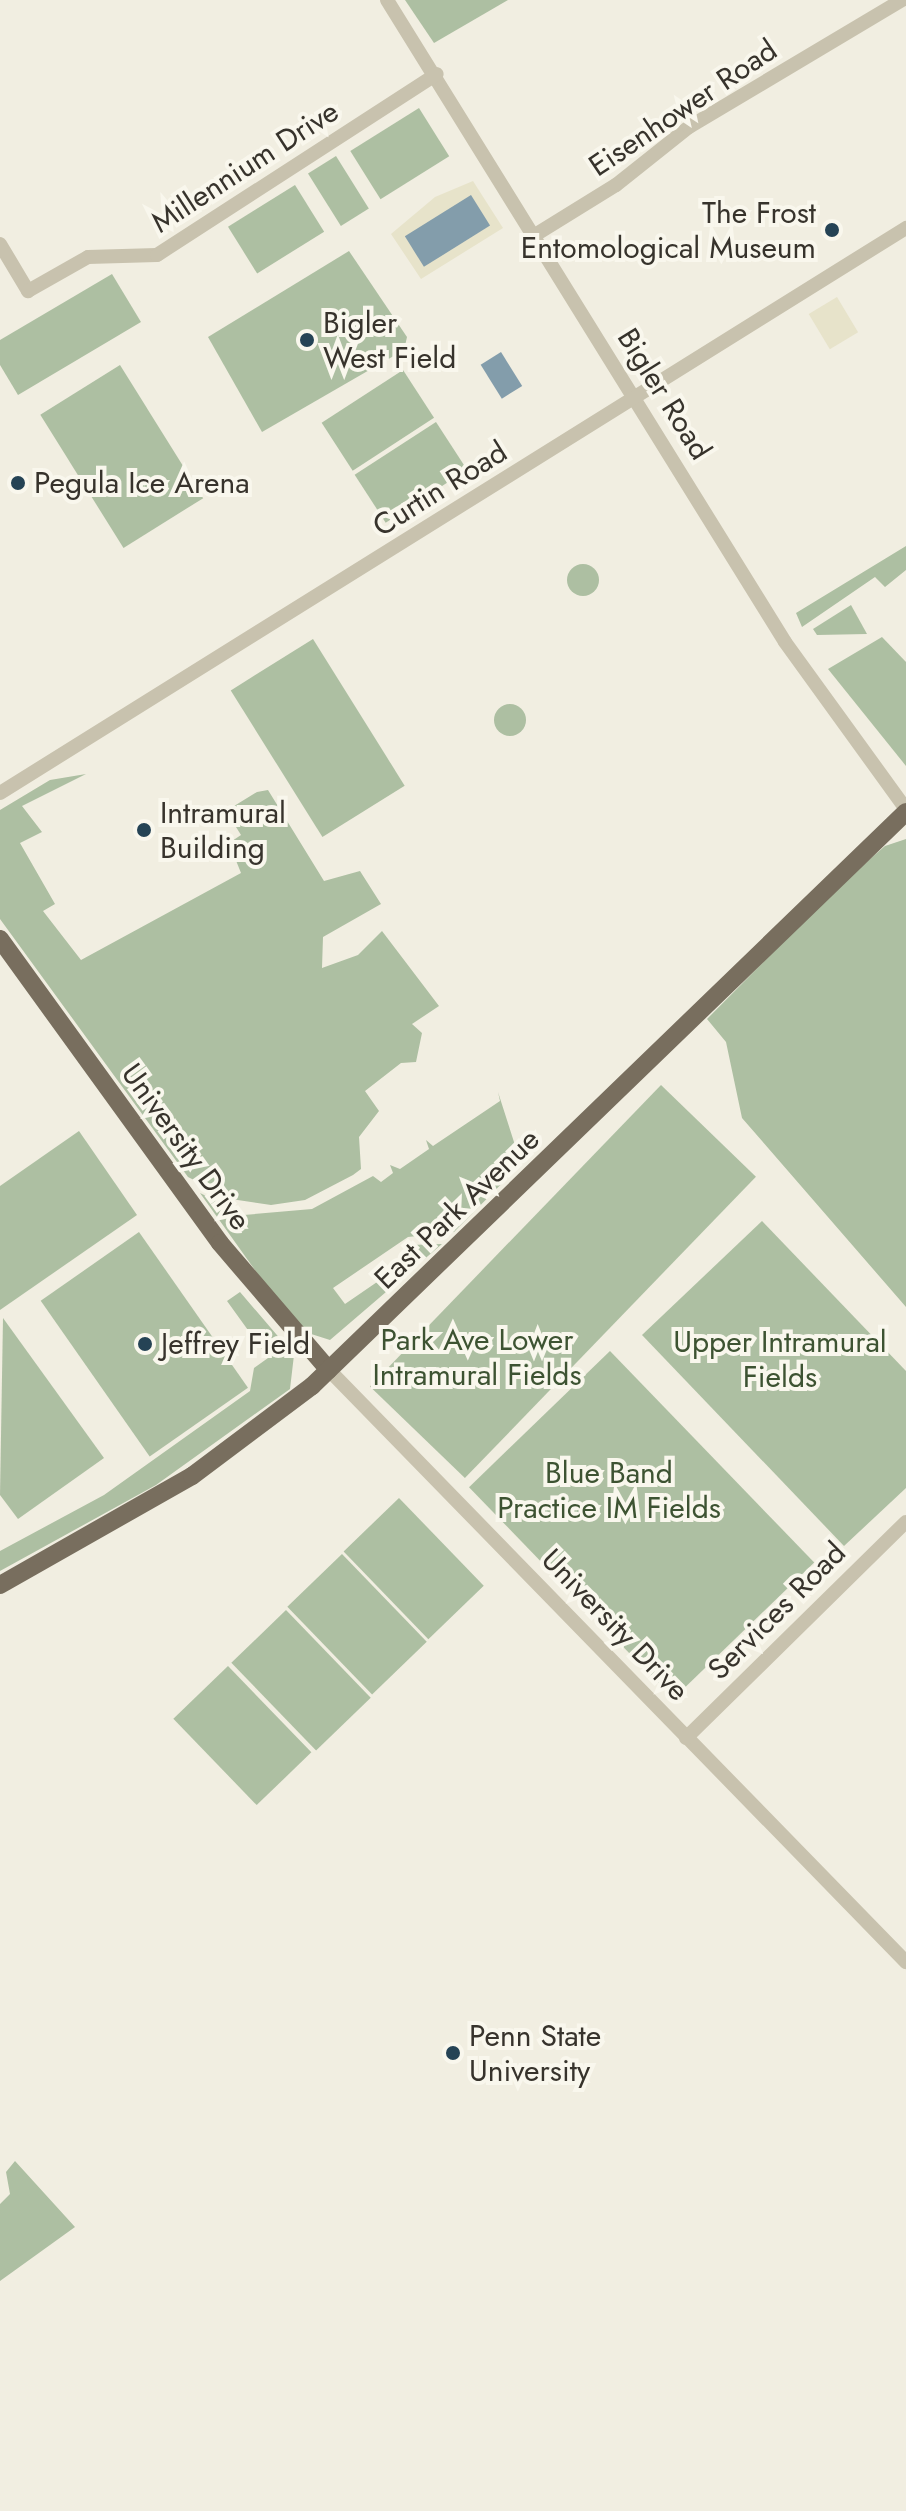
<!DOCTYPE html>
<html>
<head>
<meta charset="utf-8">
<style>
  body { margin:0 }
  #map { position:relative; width:906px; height:2511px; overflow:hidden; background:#f1eee1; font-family:Jost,sans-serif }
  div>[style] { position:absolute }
  .green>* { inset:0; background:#adbfa2; transform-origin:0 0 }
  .round { border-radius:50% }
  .plaza>* { inset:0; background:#e7e3ca; transform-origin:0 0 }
  .water>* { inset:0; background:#839dab; transform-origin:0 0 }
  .minor>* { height:14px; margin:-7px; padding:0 7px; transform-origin:7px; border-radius:7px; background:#c8c2ae }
  .major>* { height:18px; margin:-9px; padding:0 9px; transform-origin:9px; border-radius:9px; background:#786e5e }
  .dots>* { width:22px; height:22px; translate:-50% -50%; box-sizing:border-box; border:4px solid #f9f7ed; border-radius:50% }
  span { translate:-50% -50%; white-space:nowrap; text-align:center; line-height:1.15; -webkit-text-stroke:8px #f9f7ed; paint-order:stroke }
  .street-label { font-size:30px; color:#37332c }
  .poi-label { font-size:30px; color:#37332c }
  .right { translate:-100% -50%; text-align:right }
  .left { translate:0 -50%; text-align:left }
  .park-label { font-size:30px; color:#3d5332 }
</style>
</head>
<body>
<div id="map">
  <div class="green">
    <div style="clip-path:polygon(405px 0,508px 0,434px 43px)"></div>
    <div style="left:419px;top:108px;width:57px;height:81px;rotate:58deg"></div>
    <div style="left:336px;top:156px;width:62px;height:33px;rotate:58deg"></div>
    <div style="left:295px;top:185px;width:55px;height:79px;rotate:58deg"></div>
    <div style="clip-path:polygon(349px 251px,407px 337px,404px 350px,262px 432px,208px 337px)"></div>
    <div style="clip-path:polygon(112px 274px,141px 322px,18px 395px,0 365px,0 340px)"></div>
    <div style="left:120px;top:365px;width:157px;height:94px;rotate:58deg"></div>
    <div style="left:403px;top:370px;width:57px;height:97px;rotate:57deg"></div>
    <div style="left:436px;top:422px;width:57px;height:97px;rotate:57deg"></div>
    <div style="clip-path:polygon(906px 546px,906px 570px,885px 587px,875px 577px,802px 627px,796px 613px)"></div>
    <div class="round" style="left:567px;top:564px;width:32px;height:32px"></div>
    <div style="clip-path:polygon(851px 605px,867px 634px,817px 635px,813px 629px)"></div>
    <div style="clip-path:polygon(882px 637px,906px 662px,906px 766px,828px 669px)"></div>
    <div style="left:313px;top:639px;width:173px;height:97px;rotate:58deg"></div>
    <div class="round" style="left:494px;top:704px;width:32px;height:32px"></div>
    <div style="clip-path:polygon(86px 774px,22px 806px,42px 832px,20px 843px,55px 904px,43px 911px,81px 960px,241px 873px,229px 843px,241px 835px,226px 811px,257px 792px,268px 790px,324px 881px,360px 871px,381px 904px,323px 937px,322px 968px,358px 955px,382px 931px,439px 1006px,412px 1024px,422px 1033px,416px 1062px,401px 1063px,365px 1091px,379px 1111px,359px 1137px,361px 1169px,353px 1175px,305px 1200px,271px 1205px,231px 1199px,188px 1177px,0 919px,0 810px,50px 780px)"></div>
    <div style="clip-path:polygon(906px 839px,906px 1307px,742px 1118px,726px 1042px,707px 1019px,840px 885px,885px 846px)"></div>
    <div style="left:661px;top:1085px;width:132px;height:419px;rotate:44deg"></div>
    <div style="clip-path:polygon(498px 1092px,521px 1164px,454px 1232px,408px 1237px,333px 1288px,345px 1304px,415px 1256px,410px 1245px,442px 1244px,330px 1340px,308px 1333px,270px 1291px,200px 1193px,244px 1215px,312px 1209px,373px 1176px,381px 1182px,393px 1173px,390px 1165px,400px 1169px,429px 1149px,426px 1140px,433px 1146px,500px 1101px)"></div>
    <div style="clip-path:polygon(79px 1131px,137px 1215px,0 1310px,0 1186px)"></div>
    <div style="clip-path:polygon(762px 1221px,906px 1371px,906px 1488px,844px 1546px,642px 1335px)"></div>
    <div style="left:139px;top:1232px;width:190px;height:120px;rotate:55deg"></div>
    <div style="clip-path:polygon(240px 1292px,294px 1355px,290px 1389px,156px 1485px,0 1571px,0 1551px,104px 1495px,250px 1391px,254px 1368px,268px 1358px,227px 1301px)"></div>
    <div style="clip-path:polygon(3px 1318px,104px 1458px,18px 1519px,0 1495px)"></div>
    <div style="left:610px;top:1351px;width:294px;height:196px;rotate:46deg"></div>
    <div style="left:399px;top:1498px;width:122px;height:77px;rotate:46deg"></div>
    <div style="left:342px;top:1554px;width:122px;height:76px;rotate:46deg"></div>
    <div style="left:286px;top:1610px;width:122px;height:76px;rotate:46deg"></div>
    <div style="left:228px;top:1666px;width:120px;height:76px;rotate:46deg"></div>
    <div style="clip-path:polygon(15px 2161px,75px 2227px,0 2281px,0 2204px,10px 2194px,6px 2172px)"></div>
  </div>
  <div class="plaza">
    <div style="clip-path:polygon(473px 181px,503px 228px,421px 279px,391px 234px,435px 197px)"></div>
    <div style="left:837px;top:297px;width:41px;height:33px;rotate:59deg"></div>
  </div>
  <div class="water">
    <div style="left:471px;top:195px;width:36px;height:78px;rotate:58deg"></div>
    <div style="left:501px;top:352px;width:40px;height:24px;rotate:58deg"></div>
  </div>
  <div class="minor">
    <div style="left:387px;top:0;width:755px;rotate:58.2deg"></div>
    <div style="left:785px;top:642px;width:206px;rotate:54.1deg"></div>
    <div style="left:535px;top:235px;width:95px;rotate:-31.7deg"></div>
    <div style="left:616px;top:185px;width:93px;rotate:-38.5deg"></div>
    <div style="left:689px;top:127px;width:248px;rotate:-30.8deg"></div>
    <div style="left:0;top:244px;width:55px;rotate:59.2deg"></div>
    <div style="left:28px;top:291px;width:69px;rotate:-29.5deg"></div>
    <div style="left:88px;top:257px;width:69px;rotate:-1.7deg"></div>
    <div style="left:157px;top:255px;width:333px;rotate:-32.9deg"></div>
    <div style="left:0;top:793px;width:1068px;rotate:-31.95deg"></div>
    <div style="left:329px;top:1370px;width:827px;rotate:45.74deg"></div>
    <div style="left:686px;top:1738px;width:308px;rotate:-44.5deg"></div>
  </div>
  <div class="major">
    <div style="left:0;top:939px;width:375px;rotate:54.1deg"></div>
    <div style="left:220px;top:1243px;width:167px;rotate:49.4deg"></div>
    <div style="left:0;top:1585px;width:221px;rotate:-29.6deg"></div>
    <div style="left:192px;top:1476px;width:150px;rotate:-36.9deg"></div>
    <div style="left:312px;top:1386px;width:826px;rotate:-44.02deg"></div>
  </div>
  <div class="dots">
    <div style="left:832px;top:230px;background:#254355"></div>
    <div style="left:307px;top:340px;background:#254355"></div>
    <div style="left:18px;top:483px;background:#254355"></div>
    <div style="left:144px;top:830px;background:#254355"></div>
    <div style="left:145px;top:1344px;background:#254355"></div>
    <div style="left:453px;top:2053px;background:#254355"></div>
  </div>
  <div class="street-label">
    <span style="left:683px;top:108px;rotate:-34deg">Eisenhower Road</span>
    <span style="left:245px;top:167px;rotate:-33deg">Millennium Drive</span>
    <span style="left:664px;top:394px;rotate:58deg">Bigler Road</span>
    <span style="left:440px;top:489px;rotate:-32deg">Curtin Road</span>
    <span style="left:186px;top:1147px;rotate:54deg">University Drive</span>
    <span style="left:457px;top:1209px;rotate:-44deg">East Park Avenue</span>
    <span style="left:777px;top:1611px;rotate:-45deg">Services Road</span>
    <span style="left:615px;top:1625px;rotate:46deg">University Drive</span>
  </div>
  <div class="poi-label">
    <span class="right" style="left:816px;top:230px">The Frost<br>Entomological Museum</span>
    <span class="left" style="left:323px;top:340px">Bigler<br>West Field</span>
    <span class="left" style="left:34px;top:483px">Pegula Ice Arena</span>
    <span class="left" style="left:160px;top:830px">Intramural<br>Building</span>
    <span class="left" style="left:161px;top:1344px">Jeffrey Field</span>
    <span class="left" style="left:469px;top:2053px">Penn State<br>University</span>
  </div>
  <div class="park-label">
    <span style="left:477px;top:1357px">Park Ave Lower<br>Intramural Fields</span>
    <span style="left:780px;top:1359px">Upper Intramural<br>Fields</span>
    <span style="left:609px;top:1490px">Blue Band<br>Practice IM Fields</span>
  </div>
</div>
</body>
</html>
